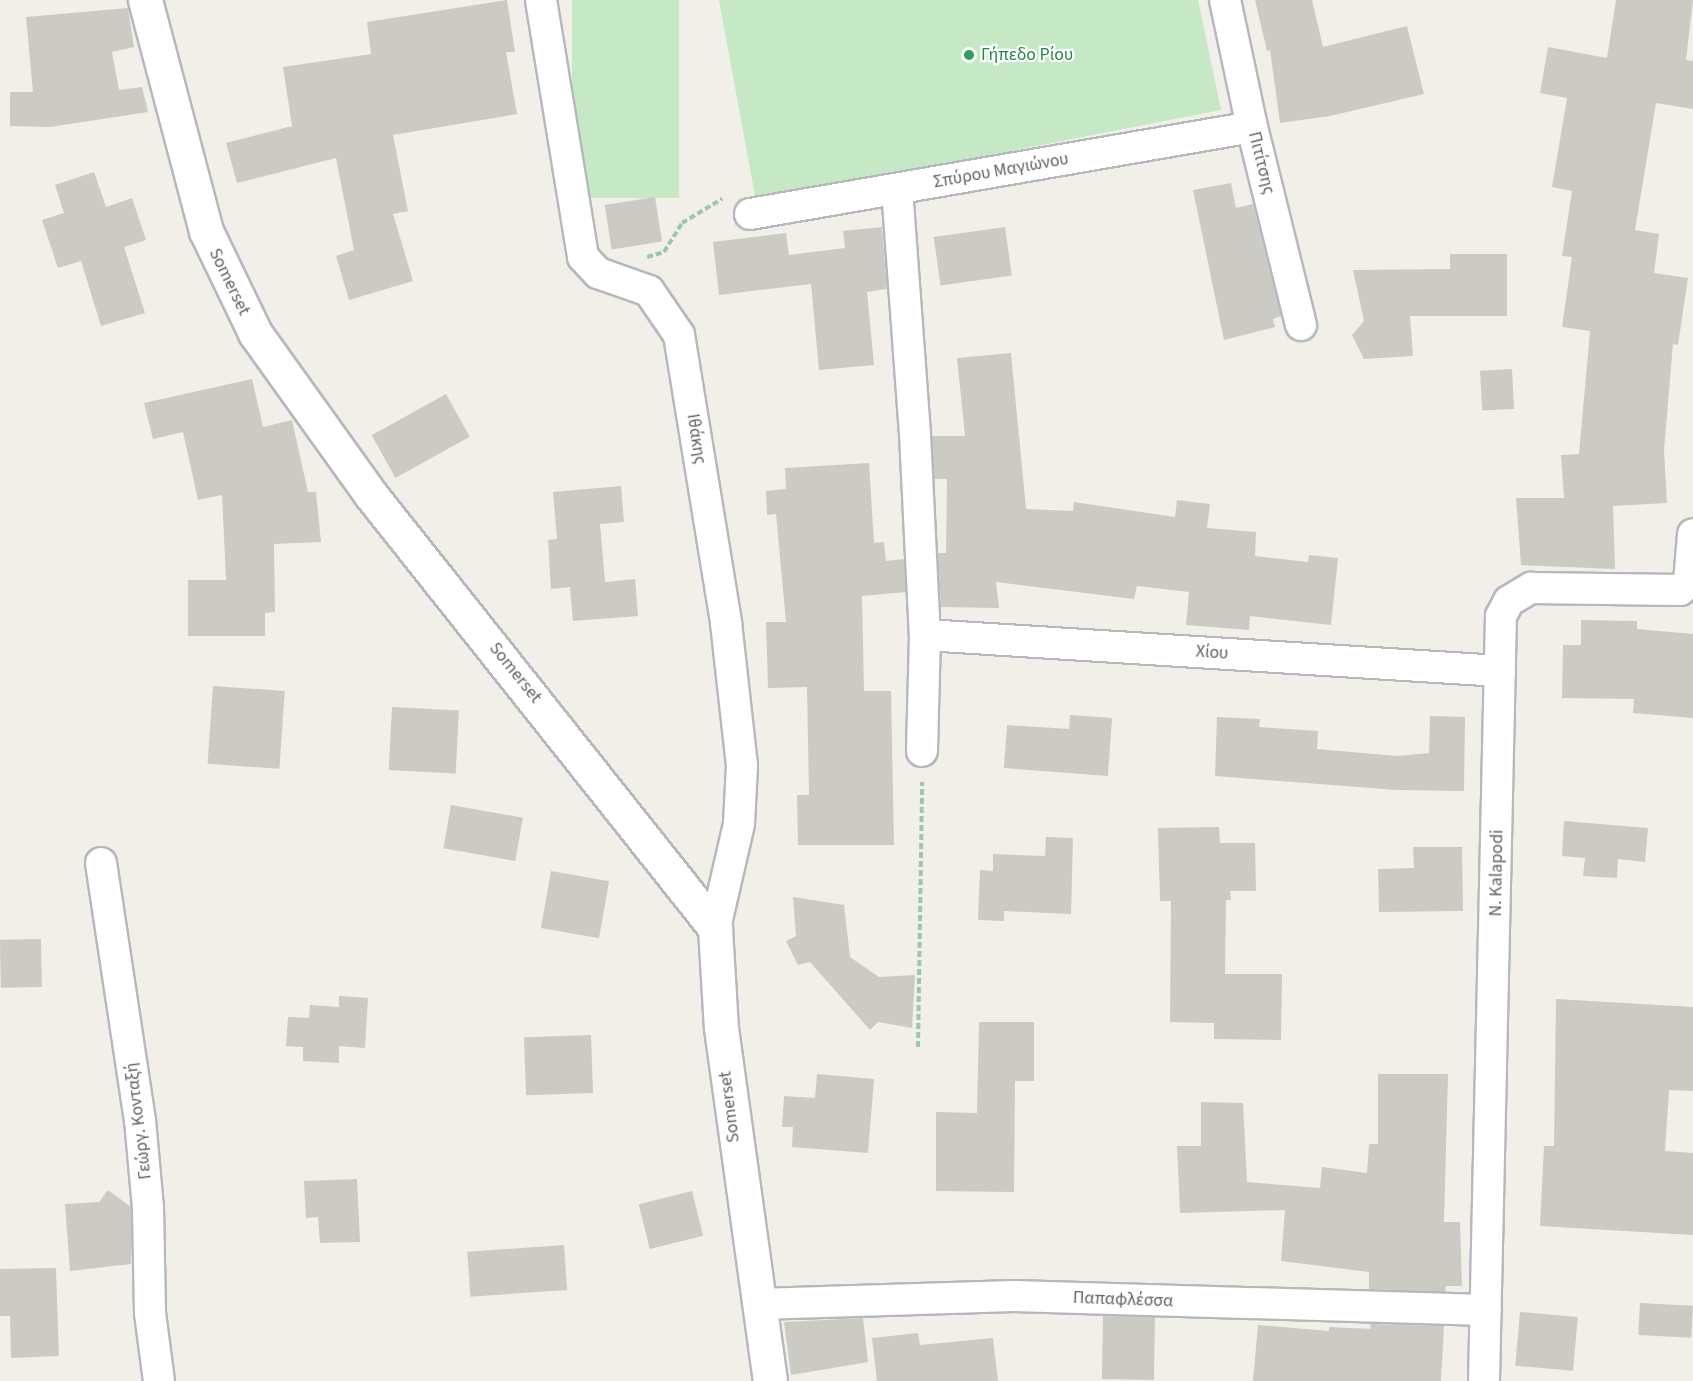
<!DOCTYPE html>
<html>
<head>
<meta charset="utf-8">
<style>
  body { margin:0 }
  #map { position:relative; width:1693px; height:1381px; overflow:hidden; background:#f1efe8; font-family:"Source Sans 3",sans-serif }
  div>[style] { position:absolute }
  .green>* { inset:0; background:#c5e8c5; transform-origin:0 0 }
  .building>* { inset:0; background:#cccac5; transform-origin:0 0 }
  .path>* { height:4px; margin-top:-2px; transform-origin:0; background:repeating-linear-gradient(90deg,#9cc7a9 0 6px,transparent 0 9px) }
  .roads { filter:drop-shadow(2px 0 #b5b8bc) drop-shadow(-2px 0 #b5b8bc) drop-shadow(0 2px #b5b8bc) drop-shadow(0 -2px #b5b8bc) }
  .street>* { height:30px; margin:-15px; padding:0 15px; transform-origin:15px; border-radius:15px; background:#fff }
  .secondary>* { height:33px; margin:-16.5px; padding:0 16.5px; transform-origin:16.5px; border-radius:16.5px; background:#fff }
  .dots>* { width:16px; height:16px; translate:-50% -50%; box-sizing:border-box; border:3px solid #fff; border-radius:50% }
  span { translate:-50% -50%; white-space:nowrap; text-align:center; line-height:1.15; -webkit-text-stroke:4.5px #fff; paint-order:stroke }
  .leisure-label { font-size:18px; color:#27864d }
  .left { translate:0 -50%; text-align:left }
  .street-label { font-size:18px; color:#5f6368 }
</style>
</head>
<body>
<div id="map">
  <div class="green">
    <div style="left:572px;top:0;width:107px;height:198px"></div>
    <div style="clip-path:polygon(719px 0,1198px 0,1221px 110px,756px 201px)"></div>
  </div>
  <div class="building">
    <div style="clip-path:polygon(507px 0,515px 52px,506px 52px,517px 114px,393px 135px,408px 211px,393px 214px,413px 281px,349px 300px,336px 256px,354px 250px,336px 158px,237px 183px,226px 143px,292px 126px,283px 67px,371px 54px,367px 22px)"></div>
    <div style="clip-path:polygon(1255px 0,1312px 0,1323px 47px,1407px 26px,1424px 94px,1330px 116px,1280px 123px,1270px 50px,1267px 51px)"></div>
    <div style="clip-path:polygon(1616px 0,1693px 0,1686px 60px,1693px 61px,1693px 109px,1656px 103px,1635px 230px,1659px 234px,1654px 273px,1688px 278px,1678px 345px,1673px 344px,1664px 450px,1667px 503px,1613px 506px,1615px 569px,1521px 565px,1516px 498px,1564px 498px,1561px 455px,1579px 454px,1590px 331px,1562px 327px,1572px 257px,1562px 256px,1572px 191px,1552px 187px,1567px 98px,1540px 93px,1548px 47px,1607px 58px)"></div>
    <div style="clip-path:polygon(128px 8px,134px 47px,112px 52px,119px 90px,142px 87px,148px 112px,50px 127px,10px 126px,10px 92px,33px 92px,26px 17px)"></div>
    <div style="clip-path:polygon(94px 172px,106px 207px,132px 198px,146px 240px,124px 247px,145px 313px,101px 326px,81px 261px,58px 268px,42px 220px,64px 213px,55px 185px)"></div>
    <div style="clip-path:polygon(1231px 183px,1236px 208px,1253px 204px,1281px 316px,1273px 319px,1275px 327px,1224px 340px,1193px 190px)"></div>
    <div style="left:655px;top:197px;width:45px;height:51px;rotate:81deg"></div>
    <div style="clip-path:polygon(882px 227px,887px 289px,867px 292px,874px 365px,819px 370px,811px 284px,719px 295px,713px 242px,786px 233px,789px 255px,845px 248px,843px 231px)"></div>
    <div style="left:1005px;top:227px;width:49px;height:72px;rotate:82deg"></div>
    <div style="clip-path:polygon(1450px 254px,1507px 254px,1507px 316px,1410px 316px,1413px 356px,1364px 359px,1352px 335px,1364px 321px,1353px 270px,1450px 269px)"></div>
    <div style="clip-path:polygon(1011px 353px,1026px 509px,1073px 511px,1074px 502px,1175px 517px,1177px 500px,1210px 504px,1207px 528px,1256px 532px,1255px 556px,1308px 562px,1309px 555px,1338px 558px,1331px 625px,1250px 616px,1249px 630px,1186px 625px,1189px 592px,1137px 586px,1134px 599px,996px 582px,999px 608px,941px 607px,938px 553px,946px 553px,947px 479px,934px 479px,932px 436px,965px 436px,957px 358px)"></div>
    <div style="left:1512px;top:369px;width:40px;height:32px;rotate:87deg"></div>
    <div style="clip-path:polygon(252px 379px,263px 427px,292px 420px,308px 492px,316px 492px,321px 542px,274px 544px,275px 612px,265px 613px,265px 636px,188px 636px,188px 580px,226px 580px,222px 495px,198px 500px,183px 432px,153px 439px,144px 403px)"></div>
    <div style="left:446px;top:394px;width:49px;height:85px;rotate:61deg"></div>
    <div style="clip-path:polygon(869px 463px,874px 543px,884px 542px,886px 561px,904px 559px,906px 592px,862px 596px,864px 691px,891px 691px,894px 845px,798px 845px,797px 795px,809px 795px,807px 687px,768px 688px,766px 622px,786px 622px,776px 514px,767px 515px,766px 491px,786px 489px,785px 468px)"></div>
    <div style="clip-path:polygon(621px 486px,624px 522px,600px 524px,605px 582px,635px 579px,638px 616px,573px 621px,570px 587px,551px 589px,548px 540px,557px 539px,553px 492px)"></div>
    <div style="clip-path:polygon(1581px 620px,1637px 621px,1637px 629px,1693px 634px,1693px 718px,1633px 713px,1634px 699px,1562px 698px,1563px 645px,1581px 645px)"></div>
    <div style="left:213px;top:686px;width:72px;height:78px;rotate:4deg"></div>
    <div style="left:392px;top:707px;width:67px;height:63px;rotate:3deg"></div>
    <div style="clip-path:polygon(1070px 715px,1112px 718px,1108px 776px,1004px 768px,1007px 725px,1069px 729px)"></div>
    <div style="clip-path:polygon(1430px 716px,1465px 717px,1464px 791px,1397px 790px,1215px 776px,1217px 717px,1260px 719px,1259px 727px,1318px 731px,1317px 749px,1397px 756px,1429px 753px)"></div>
    <div style="left:451px;top:805px;width:73px;height:44px;rotate:10deg"></div>
    <div style="clip-path:polygon(1564px 821px,1648px 828px,1645px 862px,1618px 859px,1617px 878px,1583px 876px,1585px 858px,1562px 856px)"></div>
    <div style="clip-path:polygon(1219px 827px,1220px 843px,1255px 843px,1256px 891px,1230px 891px,1231px 900px,1226px 900px,1225px 974px,1282px 974px,1281px 1040px,1214px 1039px,1214px 1023px,1170px 1022px,1171px 901px,1160px 901px,1158px 828px)"></div>
    <div style="clip-path:polygon(1046px 837px,1073px 838px,1071px 914px,1004px 911px,1004px 921px,978px 920px,980px 870px,993px 871px,993px 854px,1045px 856px)"></div>
    <div style="clip-path:polygon(1413px 847px,1462px 847px,1463px 911px,1379px 912px,1378px 869px,1414px 868px)"></div>
    <div style="left:551px;top:871px;width:59px;height:58px;rotate:10deg"></div>
    <div style="clip-path:polygon(793px 897px,844px 905px,850px 957px,879px 977px,915px 975px,912px 1028px,878px 1022px,870px 1030px,810px 962px,798px 965px,786px 941px,796px 936px)"></div>
    <div style="left:41px;top:939px;width:48px;height:41px;rotate:89deg"></div>
    <div style="clip-path:polygon(339px 996px,368px 998px,365px 1048px,339px 1046px,339px 1063px,303px 1061px,303px 1047px,286px 1046px,288px 1017px,309px 1018px,310px 1005px,339px 1007px)"></div>
    <div style="clip-path:polygon(1556px 999px,1693px 1007px,1693px 1091px,1669px 1090px,1665px 1151px,1693px 1153px,1693px 1235px,1540px 1226px,1544px 1146px,1554px 1146px)"></div>
    <div style="clip-path:polygon(979px 1022px,1034px 1022px,1034px 1081px,1015px 1081px,1014px 1192px,936px 1191px,936px 1112px,977px 1113px)"></div>
    <div style="left:591px;top:1035px;width:58px;height:67px;rotate:88deg"></div>
    <div style="clip-path:polygon(817px 1074px,874px 1079px,868px 1153px,792px 1147px,793px 1127px,782px 1127px,784px 1096px,815px 1098px)"></div>
    <div style="clip-path:polygon(1378px 1074px,1448px 1074px,1444px 1222px,1460px 1222px,1462px 1286px,1446px 1286px,1445px 1292px,1369px 1289px,1369px 1272px,1281px 1261px,1285px 1210px,1180px 1213px,1177px 1146px,1201px 1146px,1201px 1102px,1243px 1103px,1247px 1182px,1320px 1188px,1322px 1167px,1367px 1173px,1369px 1144px,1378px 1144px)"></div>
    <div style="clip-path:polygon(357px 1179px,360px 1242px,320px 1243px,318px 1217px,306px 1218px,304px 1181px)"></div>
    <div style="clip-path:polygon(108px 1190px,131px 1207px,131px 1264px,70px 1271px,65px 1204px,99px 1202px)"></div>
    <div style="left:692px;top:1191px;width:46px;height:55px;rotate:76deg"></div>
    <div style="left:564px;top:1245px;width:45px;height:97px;rotate:86deg"></div>
    <div style="clip-path:polygon(56px 1268px,59px 1356px,11px 1358px,10px 1316px,0 1316px,0 1269px)"></div>
    <div style="left:1640px;top:1303px;width:53px;height:32px;rotate:3deg"></div>
    <div style="left:1520px;top:1312px;width:58px;height:54px;rotate:5deg"></div>
    <div style="left:1103px;top:1316px;width:52px;height:63px;rotate:1deg"></div>
    <div style="clip-path:polygon(863px 1318px,868px 1362px,791px 1375px,784px 1322px)"></div>
    <div style="clip-path:polygon(1370px 1324px,1444px 1326px,1441px 1381px,1253px 1381px,1258px 1325px,1329px 1331px,1329px 1327px,1371px 1329px)"></div>
    <div style="clip-path:polygon(918px 1333px,920px 1345px,993px 1338px,998px 1381px,877px 1381px,872px 1338px)"></div>
  </div>
  <div class="path">
    <div style="left:647px;top:257px;width:18px;rotate:-16deg"></div>
    <div style="left:664px;top:252px;width:34px;rotate:-58deg"></div>
    <div style="left:682px;top:223px;width:47px;rotate:-31deg"></div>
    <div style="left:918px;top:1047px;width:265px;rotate:-89.1deg"></div>
  </div>
  <div class="roads">
    <div class="street">
      <div style="left:541px;top:0;width:260px;rotate:80.7deg"></div>
      <div style="left:583px;top:257px;width:22px;rotate:47deg"></div>
      <div style="left:598px;top:273px;width:54px;rotate:19.4deg"></div>
      <div style="left:649px;top:291px;width:53px;rotate:55.7deg"></div>
      <div style="left:679px;top:335px;width:292px;rotate:80.7deg"></div>
      <div style="left:726px;top:623px;width:144px;rotate:83.6deg"></div>
      <div style="left:742px;top:766px;width:58px;rotate:93deg"></div>
      <div style="left:739px;top:824px;width:107px;rotate:103deg"></div>
      <div style="left:1225px;top:0;width:130px;rotate:78deg"></div>
      <div style="left:1252px;top:127px;width:204px;rotate:76.1deg"></div>
      <div style="left:897px;top:189px;width:246px;rotate:85.8deg"></div>
      <div style="left:915px;top:434px;width:201px;rotate:87.2deg"></div>
      <div style="left:925px;top:635px;width:116px;rotate:91.5deg"></div>
      <div style="left:750px;top:214px;width:509px;rotate:-9.83deg"></div>
      <div style="left:925px;top:635px;width:576px;rotate:3.58deg"></div>
      <div style="left:101px;top:863px;width:260px;rotate:81.4deg"></div>
      <div style="left:140px;top:1120px;width:88px;rotate:84.8deg"></div>
      <div style="left:148px;top:1208px;width:105px;rotate:88.9deg"></div>
      <div style="left:150px;top:1313px;width:69px;rotate:82.5deg"></div>
      <div style="left:759px;top:1304px;width:255px;rotate:-1.8deg"></div>
      <div style="left:1014px;top:1296px;width:472px;rotate:1.7deg"></div>
      <div style="left:1484px;top:1381px;width:765px;rotate:-88.73deg"></div>
      <div style="left:1501px;top:616px;width:17px;rotate:-62deg"></div>
      <div style="left:1509px;top:601px;width:26px;rotate:-31deg"></div>
      <div style="left:1531px;top:588px;width:149px;rotate:0.8deg"></div>
      <div style="left:1680px;top:590px;width:12px;rotate:-42deg"></div>
      <div style="left:1689px;top:582px;width:48px;rotate:-85.2deg"></div>
    </div>
    <div class="secondary">
      <div style="left:145px;top:0;width:239px;rotate:75.2deg"></div>
      <div style="left:206px;top:231px;width:113px;rotate:64.3deg"></div>
      <div style="left:255px;top:333px;width:199px;rotate:54.4deg"></div>
      <div style="left:371px;top:495px;width:553px;rotate:51.53deg"></div>
      <div style="left:715px;top:928px;width:100px;rotate:86.6deg"></div>
      <div style="left:721px;top:1028px;width:356px;rotate:82.1deg"></div>
    </div>
  </div>
  <div class="dots">
    <div style="left:969px;top:55px;background:#2e9e5b"></div>
  </div>
  <div class="leisure-label">
    <span class="left" style="left:981px;top:55px">Γήπεδο Ρίου</span>
  </div>
  <div class="street-label">
    <span style="left:1261px;top:163px;rotate:76deg">Πιτίτσης</span>
    <span style="left:1001px;top:171px;rotate:-10deg">Σπύρου Μαγιώνου</span>
    <span style="left:229px;top:282px;rotate:64deg">Somerset</span>
    <span style="left:696px;top:439px;rotate:81deg">Ιθάκης</span>
    <span style="left:1212px;top:653px;rotate:4deg">Χίου</span>
    <span style="left:515px;top:673px;rotate:51deg">Somerset</span>
    <span style="left:1497px;top:873px;rotate:-89deg">N. Kalapodi</span>
    <span style="left:730px;top:1107px;rotate:-97deg">Somerset</span>
    <span style="left:139px;top:1121px;rotate:-97deg">Γεώργ. Κονταξή</span>
    <span style="left:1123px;top:1300px;rotate:2deg">Παπαφλέσσα</span>
  </div>
</div>
</body>
</html>
